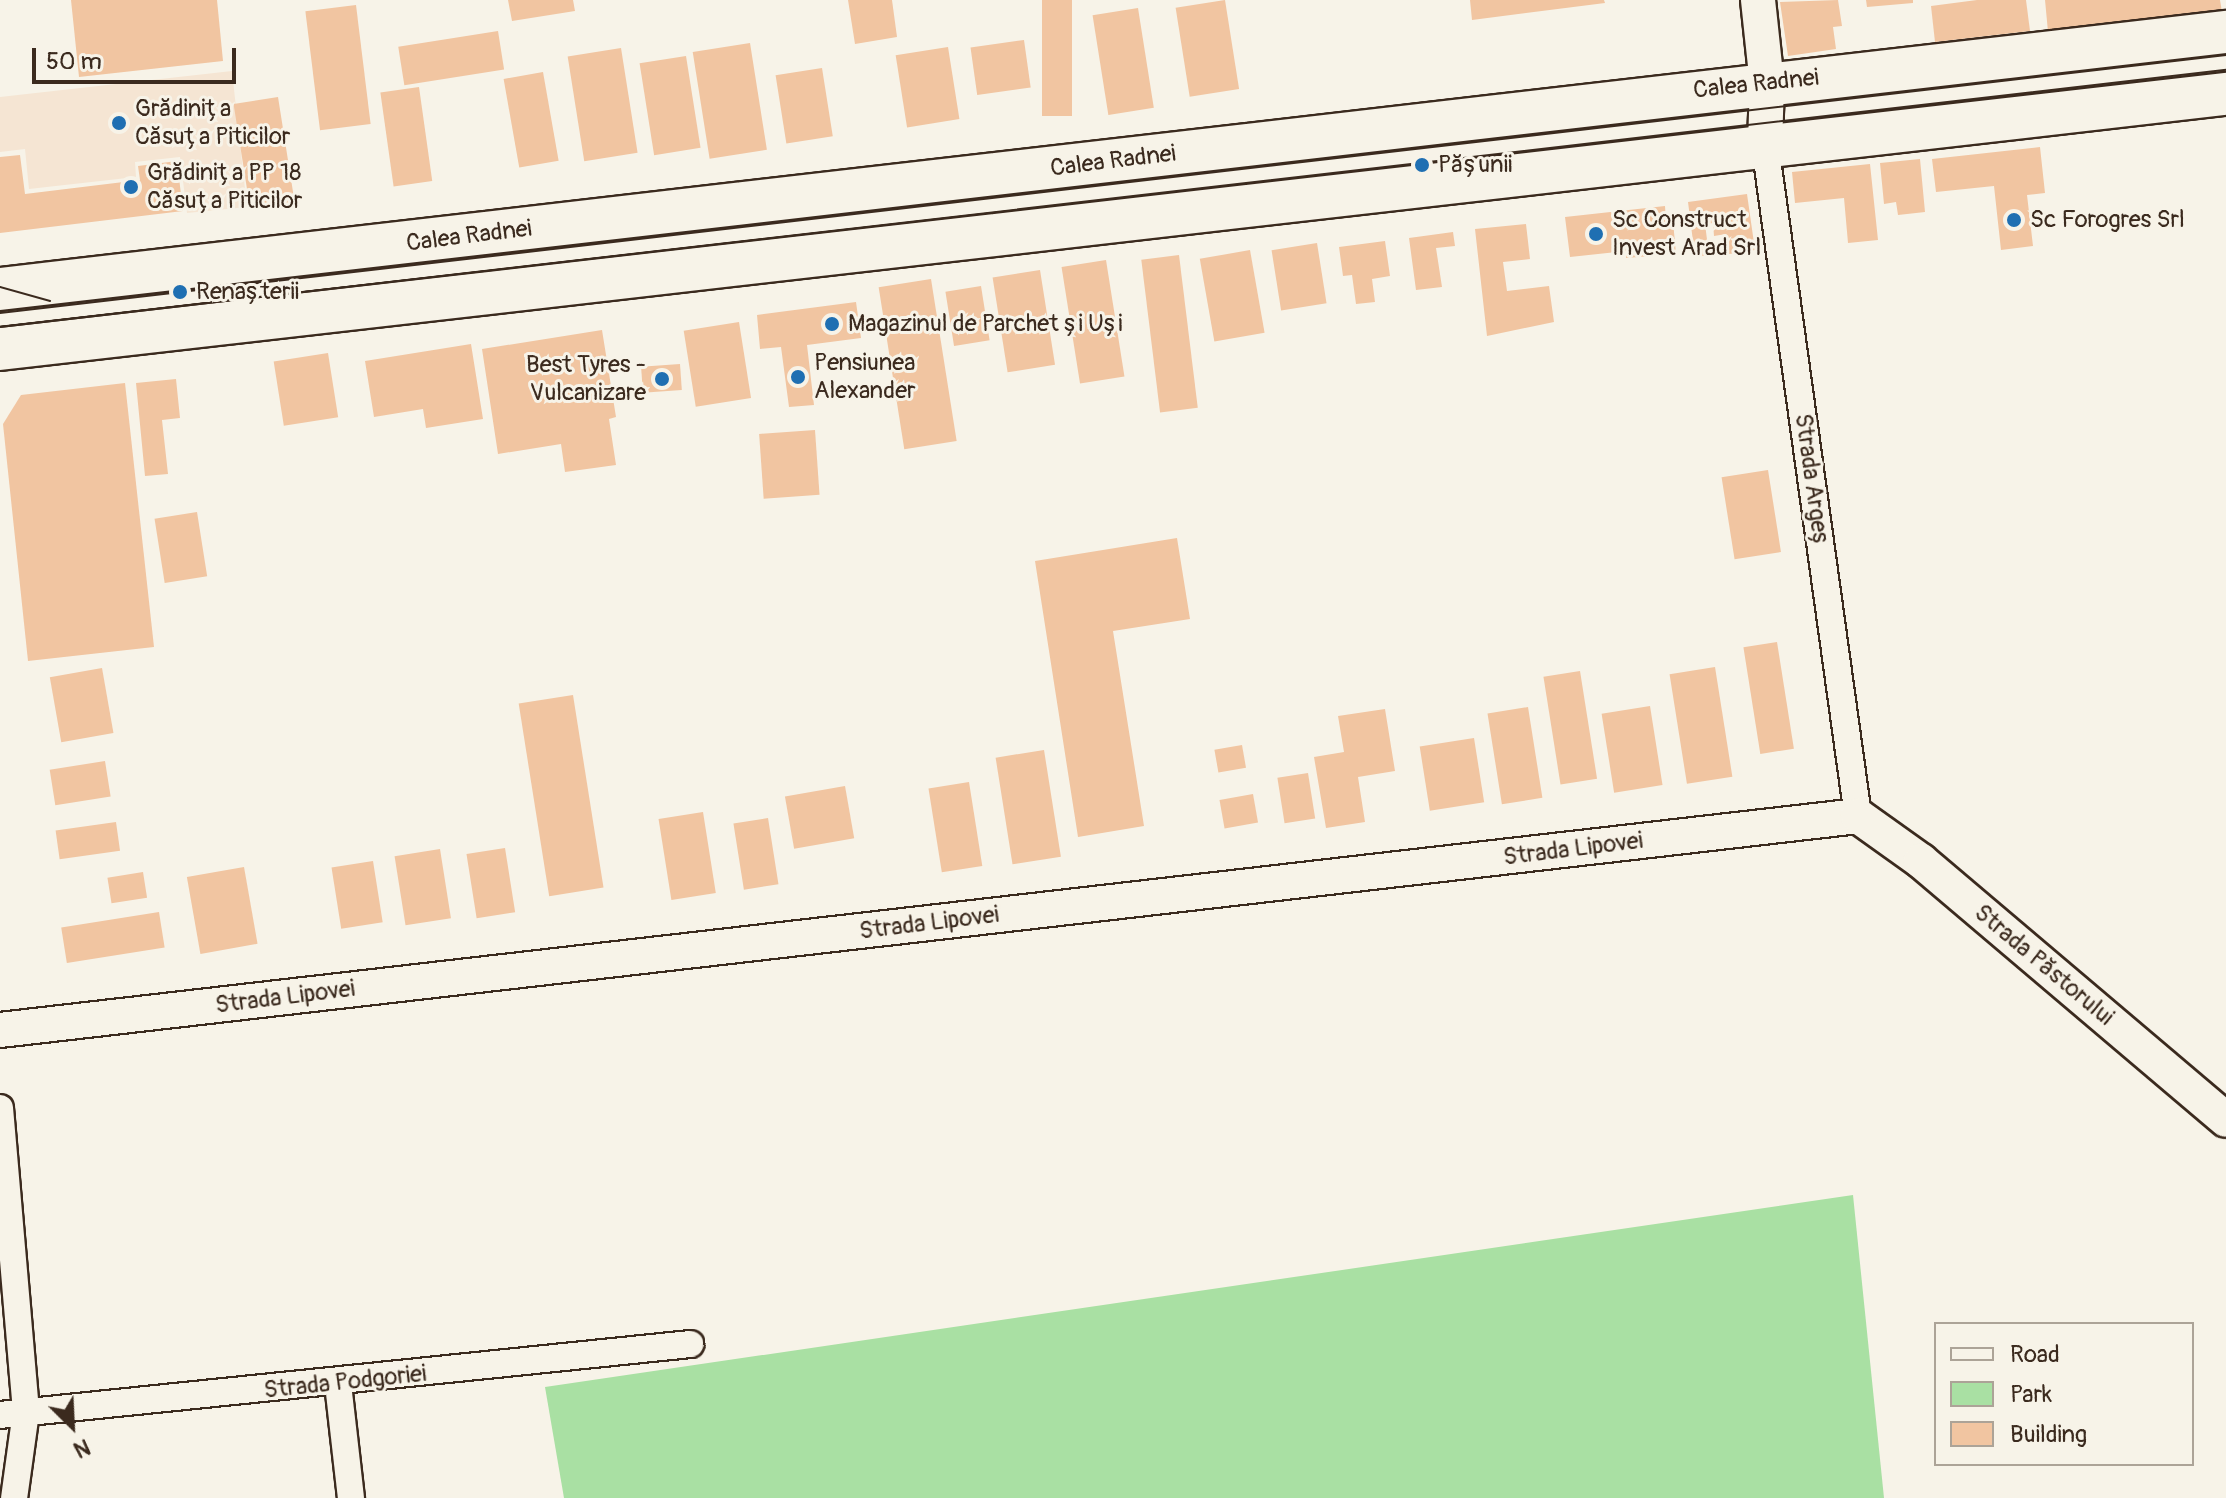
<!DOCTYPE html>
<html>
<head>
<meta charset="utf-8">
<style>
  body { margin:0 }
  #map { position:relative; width:2226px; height:1498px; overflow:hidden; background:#f7f3e8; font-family:Pangolin,sans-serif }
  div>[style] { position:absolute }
  .built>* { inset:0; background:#f5e5d3 }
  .green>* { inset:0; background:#a9e0a3 }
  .building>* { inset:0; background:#f1c5a1; transform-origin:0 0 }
  .roads { filter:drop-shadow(2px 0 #3b2a1e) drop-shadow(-2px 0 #3b2a1e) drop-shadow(0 2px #3b2a1e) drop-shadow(0 -2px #3b2a1e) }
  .minor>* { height:26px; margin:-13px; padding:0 13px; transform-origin:13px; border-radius:13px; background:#f7f3e8 }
  .tertiary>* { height:34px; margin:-17px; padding:0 17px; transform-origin:17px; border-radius:17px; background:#f7f3e8 }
  .primary>* { height:42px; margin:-21px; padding:0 21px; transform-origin:21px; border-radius:21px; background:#f7f3e8 }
  .tram>* { height:2px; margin:-1px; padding:0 1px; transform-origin:1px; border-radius:1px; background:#3b2a1e }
  .dots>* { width:22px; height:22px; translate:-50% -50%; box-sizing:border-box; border:4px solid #f7f3e8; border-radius:50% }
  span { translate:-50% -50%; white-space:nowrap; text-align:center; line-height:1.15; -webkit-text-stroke:6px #f7f3e8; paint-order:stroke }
  .street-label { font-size:24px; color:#3b2a1e }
  .poi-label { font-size:24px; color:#3b2a1e }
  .left { translate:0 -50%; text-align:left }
  .right { translate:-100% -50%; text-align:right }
  .legend { position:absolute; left:1934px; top:1322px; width:260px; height:144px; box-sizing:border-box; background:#f7f3e8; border:2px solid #aca397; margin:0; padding:10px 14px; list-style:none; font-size:24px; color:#3b2a1e }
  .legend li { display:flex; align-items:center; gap:16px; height:40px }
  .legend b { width:40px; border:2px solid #aca397 }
  .north { position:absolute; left:32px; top:1386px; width:80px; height:80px; -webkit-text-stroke:6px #f7f3e8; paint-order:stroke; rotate:156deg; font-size:22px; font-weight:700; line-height:32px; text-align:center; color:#3b2a1e }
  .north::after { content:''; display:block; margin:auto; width:28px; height:36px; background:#3b2a1e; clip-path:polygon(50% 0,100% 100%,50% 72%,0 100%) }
  .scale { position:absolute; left:32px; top:48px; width:204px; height:36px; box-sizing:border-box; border:4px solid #3b2a1e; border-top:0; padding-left:10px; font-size:24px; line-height:28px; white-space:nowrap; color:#3b2a1e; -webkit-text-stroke:6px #f7f3e8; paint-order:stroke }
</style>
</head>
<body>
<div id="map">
  <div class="built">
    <div style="clip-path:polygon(232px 71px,247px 207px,187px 213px,180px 157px,135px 162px,136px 177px,29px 189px,25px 149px,0 152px,0 97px)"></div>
  </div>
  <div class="green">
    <div style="clip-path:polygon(1853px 1195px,1884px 1498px,564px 1498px,545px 1387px)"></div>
  </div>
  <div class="building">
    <div style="clip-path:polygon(71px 0,217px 0,223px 61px,79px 77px)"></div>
    <div style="clip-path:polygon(508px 0,573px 0,575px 11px,512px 21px)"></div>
    <div style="clip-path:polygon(848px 0,892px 0,897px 37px,855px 44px)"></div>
    <div style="left:1042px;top:0;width:30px;height:116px"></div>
    <div style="left:1225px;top:0;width:90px;height:50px;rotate:81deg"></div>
    <div style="clip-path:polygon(1470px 0,1604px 0,1605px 3px,1472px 20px)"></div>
    <div style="clip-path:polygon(1838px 0,1842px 26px,1833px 27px,1836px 49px,1788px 56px,1780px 2px)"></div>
    <div style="clip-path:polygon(1866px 0,1913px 0,1913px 3px,1867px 7px)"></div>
    <div style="clip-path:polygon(1977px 0,2026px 0,2030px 31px,1935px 42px,1931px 6px)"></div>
    <div style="clip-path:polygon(2045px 0,2220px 0,2222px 12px,2048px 32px)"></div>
    <div style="left:356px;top:5px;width:120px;height:51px;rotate:83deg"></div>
    <div style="left:1138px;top:8px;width:101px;height:46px;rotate:81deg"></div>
    <div style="left:498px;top:31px;width:39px;height:101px;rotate:81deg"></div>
    <div style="left:1024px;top:40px;width:48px;height:54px;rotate:82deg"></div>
    <div style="left:750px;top:43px;width:108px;height:58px;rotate:81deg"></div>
    <div style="left:948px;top:47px;width:73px;height:53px;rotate:81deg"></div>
    <div style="left:621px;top:48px;width:106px;height:54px;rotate:81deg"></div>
    <div style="left:686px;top:56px;width:93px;height:47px;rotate:81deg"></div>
    <div style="left:822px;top:68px;width:69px;height:47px;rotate:81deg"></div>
    <div style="left:543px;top:72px;width:90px;height:40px;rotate:80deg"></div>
    <div style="left:419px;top:87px;width:95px;height:39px;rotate:82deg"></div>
    <div style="left:278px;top:97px;width:106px;height:45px;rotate:81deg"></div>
    <div style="clip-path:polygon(2040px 147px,2045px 193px,2027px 195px,2033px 246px,2001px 250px,1994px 186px,1936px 192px,1932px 159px)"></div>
    <div style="clip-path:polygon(20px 155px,25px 194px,140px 180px,138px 166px,177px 161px,183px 211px,0 233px,0 157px)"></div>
    <div style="clip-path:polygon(1920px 159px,1925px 212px,1898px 215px,1896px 202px,1884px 204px,1880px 163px)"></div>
    <div style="clip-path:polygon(1870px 164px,1878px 240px,1848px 243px,1844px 198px,1795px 203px,1792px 172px)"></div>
    <div style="clip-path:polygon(1747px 194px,1755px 250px,1729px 254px,1726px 234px,1714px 236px,1713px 223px,1705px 224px,1709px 255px,1695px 257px,1688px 202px)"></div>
    <div style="clip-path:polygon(1665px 206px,1666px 221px,1673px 221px,1676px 254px,1626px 258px,1626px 251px,1570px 257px,1565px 217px)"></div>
    <div style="clip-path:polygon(1526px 224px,1530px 259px,1503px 262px,1507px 291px,1549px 286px,1554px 322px,1487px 336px,1475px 229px)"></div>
    <div style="clip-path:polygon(1453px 232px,1455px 246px,1436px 248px,1442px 287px,1416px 290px,1409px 238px)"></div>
    <div style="clip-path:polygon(1385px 241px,1390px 276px,1372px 279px,1375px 302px,1356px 304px,1352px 275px,1343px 276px,1339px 247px)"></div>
    <div style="left:1317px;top:243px;width:61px;height:46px;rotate:81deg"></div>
    <div style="left:1250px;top:250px;width:84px;height:51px;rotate:80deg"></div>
    <div style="left:1179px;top:255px;width:154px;height:38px;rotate:83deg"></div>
    <div style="left:1106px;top:260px;width:118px;height:45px;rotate:81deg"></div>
    <div style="left:1040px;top:270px;width:96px;height:48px;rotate:81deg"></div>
    <div style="left:931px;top:279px;width:164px;height:53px;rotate:81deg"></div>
    <div style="left:981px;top:286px;width:55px;height:36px;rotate:81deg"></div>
    <div style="clip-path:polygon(856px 302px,861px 338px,807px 345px,814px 405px,789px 407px,781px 347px,760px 349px,757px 315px)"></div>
    <div style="left:739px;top:322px;width:77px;height:56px;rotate:81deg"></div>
    <div style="clip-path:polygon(602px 330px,616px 417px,609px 419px,616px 465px,565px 472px,561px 444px,498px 454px,482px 349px)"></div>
    <div style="clip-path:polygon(471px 344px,483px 419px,426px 428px,423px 409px,374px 417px,365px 361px)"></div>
    <div style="left:328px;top:353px;width:65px;height:55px;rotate:81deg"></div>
    <div style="left:680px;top:364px;width:26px;height:39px;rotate:86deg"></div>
    <div style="clip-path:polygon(176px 379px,180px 418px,162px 420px,168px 474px,145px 476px,136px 383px)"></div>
    <div style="clip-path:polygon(125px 383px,154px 647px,28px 661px,3px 424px,21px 395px)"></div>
    <div style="left:815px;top:430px;width:65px;height:56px;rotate:86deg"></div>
    <div style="left:1768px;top:470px;width:83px;height:47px;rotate:81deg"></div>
    <div style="left:197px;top:512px;width:65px;height:43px;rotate:81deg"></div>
    <div style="clip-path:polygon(1177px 538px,1190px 619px,1113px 631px,1144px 826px,1078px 837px,1035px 561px)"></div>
    <div style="left:1777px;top:642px;width:108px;height:34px;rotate:81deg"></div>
    <div style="left:1715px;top:667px;width:111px;height:46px;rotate:81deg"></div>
    <div style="left:102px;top:668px;width:66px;height:53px;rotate:80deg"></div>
    <div style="left:1580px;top:671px;width:109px;height:37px;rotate:81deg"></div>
    <div style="left:573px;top:695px;width:195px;height:55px;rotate:81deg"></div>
    <div style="left:1650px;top:706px;width:80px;height:49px;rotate:81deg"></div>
    <div style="left:1528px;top:707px;width:92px;height:41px;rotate:81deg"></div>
    <div style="clip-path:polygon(1385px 709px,1395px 771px,1358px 777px,1365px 822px,1326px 828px,1314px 757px,1344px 752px,1338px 716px)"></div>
    <div style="left:1474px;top:738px;width:65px;height:55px;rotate:81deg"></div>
    <div style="left:1242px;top:745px;width:23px;height:28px;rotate:80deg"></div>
    <div style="left:1044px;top:750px;width:108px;height:49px;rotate:81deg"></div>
    <div style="left:105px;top:761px;width:36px;height:56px;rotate:81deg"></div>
    <div style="left:1308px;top:773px;width:46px;height:31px;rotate:81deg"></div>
    <div style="left:969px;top:782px;width:85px;height:41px;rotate:81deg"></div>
    <div style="left:845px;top:786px;width:53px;height:61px;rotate:80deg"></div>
    <div style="left:1253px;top:794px;width:29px;height:34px;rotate:80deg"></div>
    <div style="left:703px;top:812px;width:82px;height:45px;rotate:81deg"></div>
    <div style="left:768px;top:818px;width:67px;height:35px;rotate:81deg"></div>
    <div style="left:116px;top:822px;width:29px;height:61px;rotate:82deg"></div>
    <div style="left:505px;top:848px;width:65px;height:39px;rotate:81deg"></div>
    <div style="left:440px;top:849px;width:70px;height:46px;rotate:81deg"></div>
    <div style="left:373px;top:861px;width:62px;height:42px;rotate:81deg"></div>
    <div style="left:244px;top:867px;width:78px;height:58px;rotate:80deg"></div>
    <div style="left:143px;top:872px;width:26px;height:36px;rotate:81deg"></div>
    <div style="left:159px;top:912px;width:36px;height:99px;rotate:81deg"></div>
  </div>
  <div class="roads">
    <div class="minor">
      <div style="left:1765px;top:145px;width:677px;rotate:82.11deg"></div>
      <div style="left:0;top:1108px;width:305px;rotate:85.1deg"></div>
      <div style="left:26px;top:1412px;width:87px;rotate:97.9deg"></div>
      <div style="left:338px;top:1384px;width:115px;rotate:83.5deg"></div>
      <div style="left:0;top:1415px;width:694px;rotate:-5.87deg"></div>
    </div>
    <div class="tertiary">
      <div style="left:1758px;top:0;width:84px;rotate:83.9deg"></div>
      <div style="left:1767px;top:84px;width:61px;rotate:91.9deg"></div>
      <div style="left:0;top:1030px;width:1870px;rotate:-6.57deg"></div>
      <div style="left:1858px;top:816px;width:77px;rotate:35.5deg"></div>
      <div style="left:1921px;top:861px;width:400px;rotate:40.3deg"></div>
    </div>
    <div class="primary">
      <div style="left:0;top:289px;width:2241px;rotate:-6.59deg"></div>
      <div style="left:0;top:349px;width:2241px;rotate:-6.54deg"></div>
    </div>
  </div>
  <div class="tram">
    <div style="left:0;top:287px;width:52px;rotate:15.6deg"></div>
    <div style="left:0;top:313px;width:2241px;rotate:-6.61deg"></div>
    <div style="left:0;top:327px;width:2241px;rotate:-6.59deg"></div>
  </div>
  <div class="dots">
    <div style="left:119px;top:123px;background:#1f6fb2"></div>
    <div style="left:1422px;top:165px;background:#1f6fb2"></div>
    <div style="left:131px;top:187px;background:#1f6fb2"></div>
    <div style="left:2014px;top:220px;background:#1f6fb2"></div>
    <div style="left:1596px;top:234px;background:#1f6fb2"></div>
    <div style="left:180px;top:292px;background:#1f6fb2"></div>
    <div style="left:832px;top:324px;background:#1f6fb2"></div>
    <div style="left:798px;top:377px;background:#1f6fb2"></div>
    <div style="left:662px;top:379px;background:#1f6fb2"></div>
  </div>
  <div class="street-label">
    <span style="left:1756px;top:84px;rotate:-6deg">Calea Radnei</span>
    <span style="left:1113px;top:161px;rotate:-7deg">Calea Radnei</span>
    <span style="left:469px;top:236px;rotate:-7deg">Calea Radnei</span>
    <span style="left:1812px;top:480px;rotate:82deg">Strada Argeș</span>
    <span style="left:1573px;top:849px;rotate:-7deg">Strada Lipovei</span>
    <span style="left:929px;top:923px;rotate:-7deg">Strada Lipovei</span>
    <span style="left:2044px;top:965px;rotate:40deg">Strada Păstorului</span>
    <span style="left:285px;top:997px;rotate:-7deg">Strada Lipovei</span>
    <span style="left:345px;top:1382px;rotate:-6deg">Strada Podgoriei</span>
  </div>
  <div class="poi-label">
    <span class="left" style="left:135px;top:123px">Grădinița<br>Căsuța Piticilor</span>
    <span class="left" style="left:1438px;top:165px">Pășunii</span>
    <span class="left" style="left:147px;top:187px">Grădinița PP 18<br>Căsuța Piticilor</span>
    <span class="left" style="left:1612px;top:234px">Sc Construct<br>Invest Arad Srl</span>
    <span class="left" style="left:2030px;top:220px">Sc Forogres Srl</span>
    <span class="left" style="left:196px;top:292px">Renașterii</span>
    <span class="left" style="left:848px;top:324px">Magazinul de Parchet și Uși</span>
    <span class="left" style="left:814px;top:377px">Pensiunea<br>Alexander</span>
    <span class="right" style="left:646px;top:379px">Best Tyres -<br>Vulcanizare</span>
  </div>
  <ul class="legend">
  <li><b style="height:10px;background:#f7f3e8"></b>Road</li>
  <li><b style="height:22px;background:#a9e0a3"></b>Park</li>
  <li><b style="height:22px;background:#f1c5a1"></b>Building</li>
  </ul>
  <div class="north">N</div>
  <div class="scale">50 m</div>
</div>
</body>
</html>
